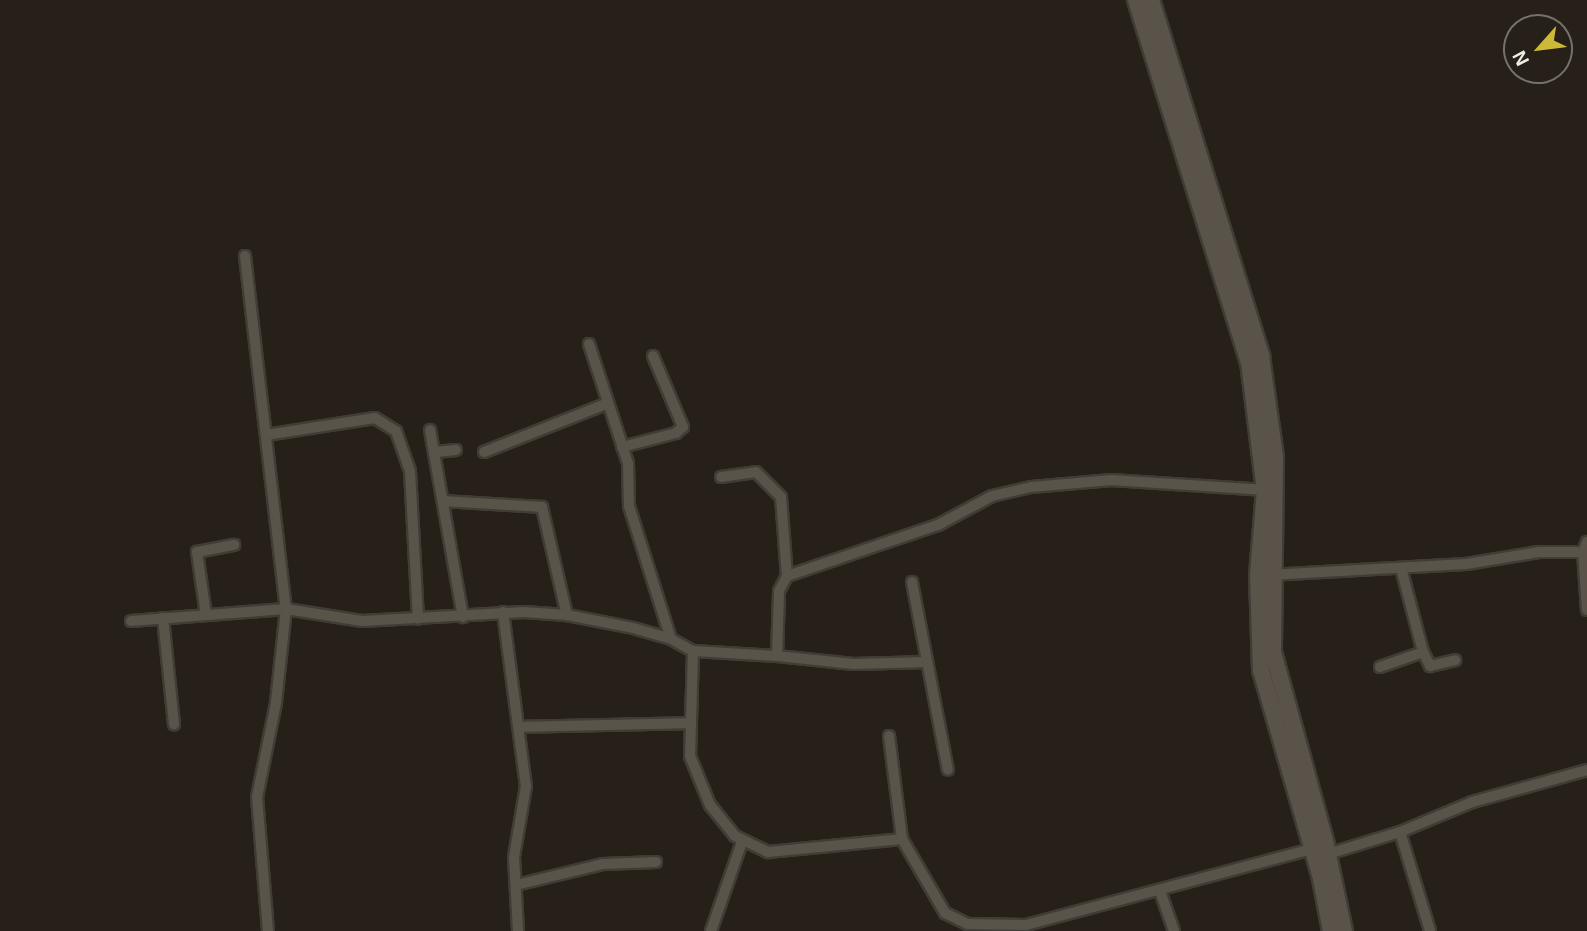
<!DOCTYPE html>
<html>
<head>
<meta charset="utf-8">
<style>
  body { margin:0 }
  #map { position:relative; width:1587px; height:931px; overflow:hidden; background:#262018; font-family:Helvetica,sans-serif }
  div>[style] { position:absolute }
  .roads { filter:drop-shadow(2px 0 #403c36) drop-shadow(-2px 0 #403c36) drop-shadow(0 2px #403c36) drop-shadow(0 -2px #403c36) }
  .street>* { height:10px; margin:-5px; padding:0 5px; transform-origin:5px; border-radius:5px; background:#5a534a }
  .secondary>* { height:16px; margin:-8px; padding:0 8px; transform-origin:8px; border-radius:8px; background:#5a534a }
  span { translate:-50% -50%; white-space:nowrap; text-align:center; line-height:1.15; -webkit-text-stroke:7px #262018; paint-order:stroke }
  .north { position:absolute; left:1503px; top:14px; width:70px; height:70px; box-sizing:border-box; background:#262018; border:2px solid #76716a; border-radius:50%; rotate:242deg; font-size:19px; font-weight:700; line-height:28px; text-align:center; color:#efebe6 }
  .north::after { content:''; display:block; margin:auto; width:24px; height:32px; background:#cdb938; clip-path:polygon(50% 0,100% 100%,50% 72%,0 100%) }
</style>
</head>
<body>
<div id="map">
  <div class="roads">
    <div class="street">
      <div style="left:245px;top:256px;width:355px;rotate:83.4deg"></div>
      <div style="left:286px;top:609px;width:95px;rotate:96.1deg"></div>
      <div style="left:276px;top:703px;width:96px;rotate:101.4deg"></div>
      <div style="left:257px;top:797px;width:134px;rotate:85.3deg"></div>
      <div style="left:589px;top:344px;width:125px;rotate:71.9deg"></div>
      <div style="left:628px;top:463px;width:43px;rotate:88.7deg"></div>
      <div style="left:629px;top:506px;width:139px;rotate:72.5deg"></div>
      <div style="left:430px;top:430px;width:190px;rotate:80deg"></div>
      <div style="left:266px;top:435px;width:110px;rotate:-8.9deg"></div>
      <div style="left:375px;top:418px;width:25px;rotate:32deg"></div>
      <div style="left:396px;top:431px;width:42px;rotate:70.7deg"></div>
      <div style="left:410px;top:471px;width:148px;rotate:86.9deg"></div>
      <div style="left:622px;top:447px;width:56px;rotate:-14.5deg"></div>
      <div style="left:676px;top:433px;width:9px;rotate:-41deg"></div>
      <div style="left:683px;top:427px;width:77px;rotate:-112.9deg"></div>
      <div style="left:436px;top:452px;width:20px;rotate:-6deg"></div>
      <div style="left:484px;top:452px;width:131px;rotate:-21.5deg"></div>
      <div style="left:721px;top:477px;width:35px;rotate:-8deg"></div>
      <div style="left:756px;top:472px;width:35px;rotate:45deg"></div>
      <div style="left:781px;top:497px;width:79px;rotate:85.7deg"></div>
      <div style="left:443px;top:501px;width:99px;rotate:3.5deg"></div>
      <div style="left:542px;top:507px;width:111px;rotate:77deg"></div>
      <div style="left:1583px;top:552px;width:58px;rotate:86.1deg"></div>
      <div style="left:1401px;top:568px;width:87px;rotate:75.3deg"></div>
      <div style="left:1269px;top:575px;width:197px;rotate:-3.2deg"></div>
      <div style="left:1466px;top:564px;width:74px;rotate:-9.3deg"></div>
      <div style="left:1539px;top:552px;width:44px"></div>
      <div style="left:1583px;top:552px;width:11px;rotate:-68deg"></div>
      <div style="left:912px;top:582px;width:191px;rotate:79.2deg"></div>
      <div style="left:503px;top:612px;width:176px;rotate:82.5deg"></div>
      <div style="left:526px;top:786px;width:72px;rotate:99.6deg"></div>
      <div style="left:514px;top:857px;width:74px;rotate:86.9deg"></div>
      <div style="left:206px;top:615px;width:64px;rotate:-98.1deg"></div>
      <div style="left:197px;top:552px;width:38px;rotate:-11deg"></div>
      <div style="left:163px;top:618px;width:107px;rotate:84.1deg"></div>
      <div style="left:131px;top:621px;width:155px;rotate:-4.4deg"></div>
      <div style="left:286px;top:609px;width:77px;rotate:9deg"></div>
      <div style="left:362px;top:621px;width:162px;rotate:-3.2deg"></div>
      <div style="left:524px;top:612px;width:43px;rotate:4deg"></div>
      <div style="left:567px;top:615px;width:67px;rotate:11.1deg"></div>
      <div style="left:633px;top:628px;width:40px;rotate:16deg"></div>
      <div style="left:671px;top:639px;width:25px;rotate:29deg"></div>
      <div style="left:693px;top:651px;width:84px;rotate:3.4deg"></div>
      <div style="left:777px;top:656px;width:65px;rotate:-88.2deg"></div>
      <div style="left:779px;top:591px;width:17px;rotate:-62deg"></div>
      <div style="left:787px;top:576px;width:159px;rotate:-18.7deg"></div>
      <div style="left:938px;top:525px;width:61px;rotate:-28.2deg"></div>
      <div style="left:992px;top:496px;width:40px;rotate:-13deg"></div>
      <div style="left:1031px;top:487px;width:81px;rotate:-4.9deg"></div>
      <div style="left:1112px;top:480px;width:153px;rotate:3.7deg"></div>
      <div style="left:693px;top:651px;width:105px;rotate:91.6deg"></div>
      <div style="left:690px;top:756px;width:53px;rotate:67.8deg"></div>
      <div style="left:710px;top:805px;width:40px;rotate:51deg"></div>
      <div style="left:735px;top:836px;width:37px;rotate:26deg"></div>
      <div style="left:768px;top:852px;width:135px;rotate:-5.5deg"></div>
      <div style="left:777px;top:656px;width:77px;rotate:5.9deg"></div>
      <div style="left:854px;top:664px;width:73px;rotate:-1.6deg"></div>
      <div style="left:1380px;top:667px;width:46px;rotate:-19.2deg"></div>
      <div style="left:1423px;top:652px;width:16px;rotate:63deg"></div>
      <div style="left:1430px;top:666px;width:26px;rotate:-13deg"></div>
      <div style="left:520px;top:727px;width:171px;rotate:-1.3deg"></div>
      <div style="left:889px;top:736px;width:104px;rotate:82.8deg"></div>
      <div style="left:902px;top:839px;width:86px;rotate:59.8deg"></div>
      <div style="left:945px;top:913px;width:25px;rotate:26deg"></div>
      <div style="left:968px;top:924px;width:58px;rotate:1deg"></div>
      <div style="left:1026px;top:925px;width:300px;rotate:-14.9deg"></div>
      <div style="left:1400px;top:832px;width:103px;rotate:73.1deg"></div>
      <div style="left:1328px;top:854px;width:75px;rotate:-17deg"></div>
      <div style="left:1400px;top:832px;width:78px;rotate:-22.6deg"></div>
      <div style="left:1472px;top:802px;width:119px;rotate:-15.5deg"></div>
      <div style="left:516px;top:885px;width:89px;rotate:-13.6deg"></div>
      <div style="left:603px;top:864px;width:53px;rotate:-2.2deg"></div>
      <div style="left:1160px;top:891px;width:42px;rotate:70.7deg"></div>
      <div style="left:711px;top:931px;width:94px;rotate:-70.8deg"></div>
    </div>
    <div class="secondary">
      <div style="left:1136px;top:0;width:379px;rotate:72.7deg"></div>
      <div style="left:1249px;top:362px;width:129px;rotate:82.9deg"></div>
      <div style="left:1265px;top:490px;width:86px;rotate:94.7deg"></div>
      <div style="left:1258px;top:576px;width:94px;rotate:88.2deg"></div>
      <div style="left:1261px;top:670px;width:212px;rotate:73.9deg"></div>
      <div style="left:1320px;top:874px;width:58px;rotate:79.1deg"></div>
      <div style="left:1151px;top:0;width:373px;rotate:72.8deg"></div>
      <div style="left:1261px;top:356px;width:102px;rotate:82.1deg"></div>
      <div style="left:1275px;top:457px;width:195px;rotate:90.6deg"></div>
      <div style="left:1273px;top:652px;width:200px;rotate:74.6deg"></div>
      <div style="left:1326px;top:845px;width:88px;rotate:78.2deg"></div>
    </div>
  </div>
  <div class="north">N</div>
</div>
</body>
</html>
